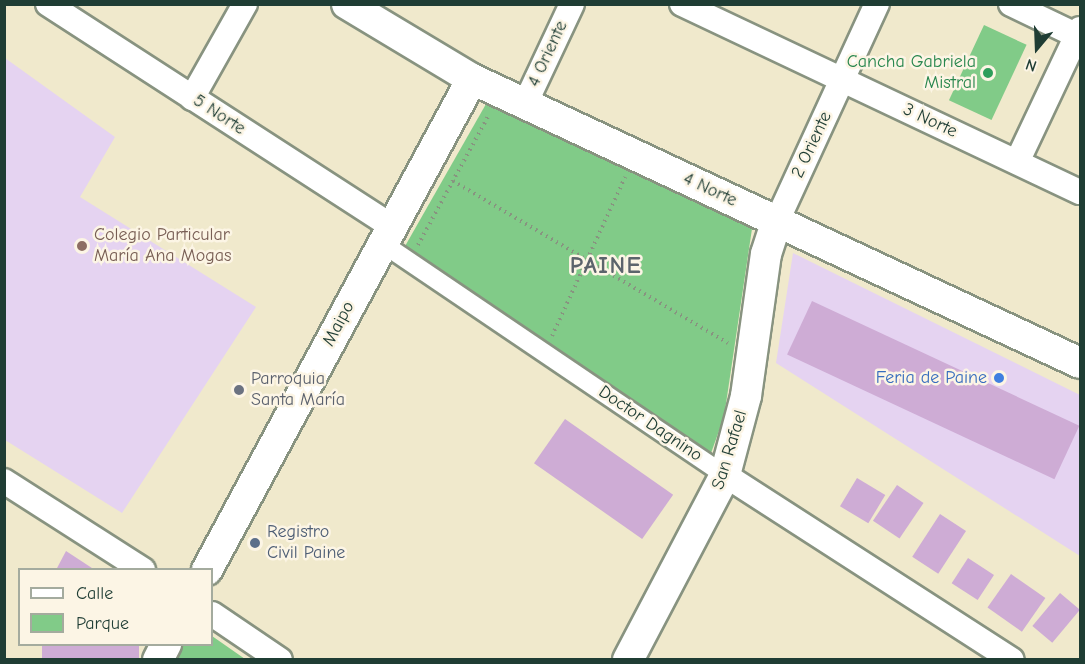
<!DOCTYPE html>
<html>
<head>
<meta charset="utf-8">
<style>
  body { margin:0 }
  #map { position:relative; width:1085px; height:664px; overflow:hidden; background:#f0e9cc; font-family:"Comic Neue",sans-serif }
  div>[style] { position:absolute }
  .built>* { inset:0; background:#e5d3f1 }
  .green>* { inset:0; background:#81cb88; transform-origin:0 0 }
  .building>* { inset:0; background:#ceacd5; transform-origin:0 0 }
  .path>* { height:4px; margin-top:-2px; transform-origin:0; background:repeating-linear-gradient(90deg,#889380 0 1.5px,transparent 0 6px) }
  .roads { filter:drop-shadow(2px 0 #889380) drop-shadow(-2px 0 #889380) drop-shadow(0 2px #889380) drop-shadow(0 -2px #889380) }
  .pedestrian>* { height:18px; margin:-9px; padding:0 9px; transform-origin:9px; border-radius:9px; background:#fff }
  .minor>* { height:24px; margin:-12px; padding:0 12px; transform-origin:12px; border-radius:12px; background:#fff }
  .tertiary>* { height:30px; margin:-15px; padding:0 15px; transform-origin:15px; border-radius:15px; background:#fff }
  .dots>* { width:16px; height:16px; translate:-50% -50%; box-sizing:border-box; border:3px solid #fcf5e5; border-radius:50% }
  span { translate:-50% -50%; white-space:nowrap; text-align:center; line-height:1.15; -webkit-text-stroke:5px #fcf5e5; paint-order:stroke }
  .street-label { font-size:18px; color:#1f3d34 }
  .leisure-label { font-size:18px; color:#27864d }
  .right { translate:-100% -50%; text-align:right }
  .education-label { font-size:18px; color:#785e54 }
  .left { translate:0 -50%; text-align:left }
  .shop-label { font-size:18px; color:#366cbe }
  .worship-label { font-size:18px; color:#5b616d }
  .service-label { font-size:18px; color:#4e5e75 }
  .district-label { font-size:24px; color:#5c646c; font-weight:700; letter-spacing:1.5px }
  .frame { position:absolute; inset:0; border:6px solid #1f3d34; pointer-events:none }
  .legend { position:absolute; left:18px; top:568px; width:195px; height:78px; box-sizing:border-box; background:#fcf5e5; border:2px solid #a4ab9e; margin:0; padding:8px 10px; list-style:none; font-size:18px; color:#1f3d34 }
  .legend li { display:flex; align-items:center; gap:12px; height:30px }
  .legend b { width:30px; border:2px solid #a4ab9e }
  .north { position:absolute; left:1007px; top:18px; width:60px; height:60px; -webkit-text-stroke:4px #fcf5e5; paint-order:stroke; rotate:199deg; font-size:16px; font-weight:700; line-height:24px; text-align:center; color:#1f3d34 }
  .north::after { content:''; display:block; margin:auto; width:21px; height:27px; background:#1f3d34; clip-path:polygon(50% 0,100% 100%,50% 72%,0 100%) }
</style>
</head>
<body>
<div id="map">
  <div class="built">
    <div style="clip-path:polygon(5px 58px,115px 137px,80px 197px,256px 307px,122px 513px,5px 440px)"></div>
    <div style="clip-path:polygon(793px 253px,1080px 395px,1080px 556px,776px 363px)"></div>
  </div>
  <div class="green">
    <div style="left:984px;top:25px;width:47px;height:83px;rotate:25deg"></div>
    <div style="clip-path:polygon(490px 97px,753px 222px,724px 417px,706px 467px,396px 262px)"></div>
    <div style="clip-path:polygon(212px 636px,245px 659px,173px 660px,182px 645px,212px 644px)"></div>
  </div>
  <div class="building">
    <div style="left:812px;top:301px;width:295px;height:59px;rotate:25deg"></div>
    <div style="left:565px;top:419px;width:132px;height:54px;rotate:35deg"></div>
    <div style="left:857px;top:478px;width:33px;height:33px;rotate:31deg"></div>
    <div style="left:897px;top:485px;width:32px;height:43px;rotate:34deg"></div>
    <div style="left:940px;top:514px;width:31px;height:51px;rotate:33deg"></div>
    <div style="clip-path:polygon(66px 551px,95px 570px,56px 570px)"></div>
    <div style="left:968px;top:558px;width:31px;height:30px;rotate:33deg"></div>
    <div style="left:1011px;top:574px;width:42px;height:41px;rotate:35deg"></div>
    <div style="left:1060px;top:593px;width:26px;height:43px;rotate:40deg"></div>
    <div style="left:42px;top:644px;width:97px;height:16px"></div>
  </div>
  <div class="path">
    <div style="left:453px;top:181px;width:319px;rotate:30.5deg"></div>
    <div style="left:418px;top:245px;width:148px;rotate:-61.4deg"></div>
    <div style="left:552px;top:336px;width:175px;rotate:-65.3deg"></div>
  </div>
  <div class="roads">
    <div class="pedestrian">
      <div style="left:382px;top:243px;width:414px;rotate:34.1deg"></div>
    </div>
    <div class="minor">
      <div style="left:48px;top:4px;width:409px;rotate:32.9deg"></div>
      <div style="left:682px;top:4px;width:440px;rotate:25.3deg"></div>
      <div style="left:1011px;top:4px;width:76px;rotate:25.6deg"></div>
      <div style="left:192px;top:98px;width:108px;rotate:-60.6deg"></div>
      <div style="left:525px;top:104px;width:110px;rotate:-64.8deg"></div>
      <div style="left:1017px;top:162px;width:147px;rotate:-64.7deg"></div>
      <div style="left:777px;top:221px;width:239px;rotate:-65.3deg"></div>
      <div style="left:725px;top:475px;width:341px;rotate:32.8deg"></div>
      <div style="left:4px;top:481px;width:165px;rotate:32.6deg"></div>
      <div style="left:212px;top:614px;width:82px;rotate:34.1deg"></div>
    </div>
    <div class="tertiary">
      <div style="left:347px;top:4px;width:146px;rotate:31deg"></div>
      <div style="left:472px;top:79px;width:671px;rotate:25.04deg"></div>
      <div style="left:207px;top:570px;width:558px;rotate:-61.64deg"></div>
      <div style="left:158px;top:660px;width:18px;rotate:-63deg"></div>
      <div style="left:628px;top:660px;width:209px;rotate:-62.3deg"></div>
      <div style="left:725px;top:475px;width:82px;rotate:-75.1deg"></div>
      <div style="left:746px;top:396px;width:143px;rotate:-82deg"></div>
      <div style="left:766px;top:254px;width:35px;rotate:-72deg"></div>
    </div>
  </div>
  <div class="dots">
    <div style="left:988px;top:73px;background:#2e9e5b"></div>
    <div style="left:82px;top:246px;background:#8d6e63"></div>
    <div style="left:999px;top:378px;background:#3f7fe0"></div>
    <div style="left:239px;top:390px;background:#6b7280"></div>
    <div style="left:255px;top:543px;background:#5c6f8a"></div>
  </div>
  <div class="street-label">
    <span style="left:548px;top:54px;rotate:-65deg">4 Oriente</span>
    <span style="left:219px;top:115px;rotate:33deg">5 Norte</span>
    <span style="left:930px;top:121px;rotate:25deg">3 Norte</span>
    <span style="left:812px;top:145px;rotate:-65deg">2 Oriente</span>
    <span style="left:710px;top:190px;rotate:25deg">4 Norte</span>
    <span style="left:339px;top:324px;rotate:-62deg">Maipo</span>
    <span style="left:650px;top:424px;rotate:34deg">Doctor Dagnino</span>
    <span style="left:730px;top:450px;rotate:-73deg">San Rafael</span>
  </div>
  <div class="leisure-label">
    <span class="right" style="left:976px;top:73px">Cancha Gabriela<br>Mistral</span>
  </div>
  <div class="education-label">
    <span class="left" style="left:94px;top:246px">Colegio Particular<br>María Ana Mogas</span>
  </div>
  <div class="shop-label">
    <span class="right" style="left:987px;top:378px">Feria de Paine</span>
  </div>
  <div class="worship-label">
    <span class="left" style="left:251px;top:390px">Parroquia<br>Santa María</span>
  </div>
  <div class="service-label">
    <span class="left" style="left:267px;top:543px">Registro<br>Civil Paine</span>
  </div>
  <div class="district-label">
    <span style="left:606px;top:266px">PAINE</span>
  </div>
  <div class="frame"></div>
  <ul class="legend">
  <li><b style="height:8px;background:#fff"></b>Calle</li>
  <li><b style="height:16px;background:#81cb88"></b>Parque</li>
  </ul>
  <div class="north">N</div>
</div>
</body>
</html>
